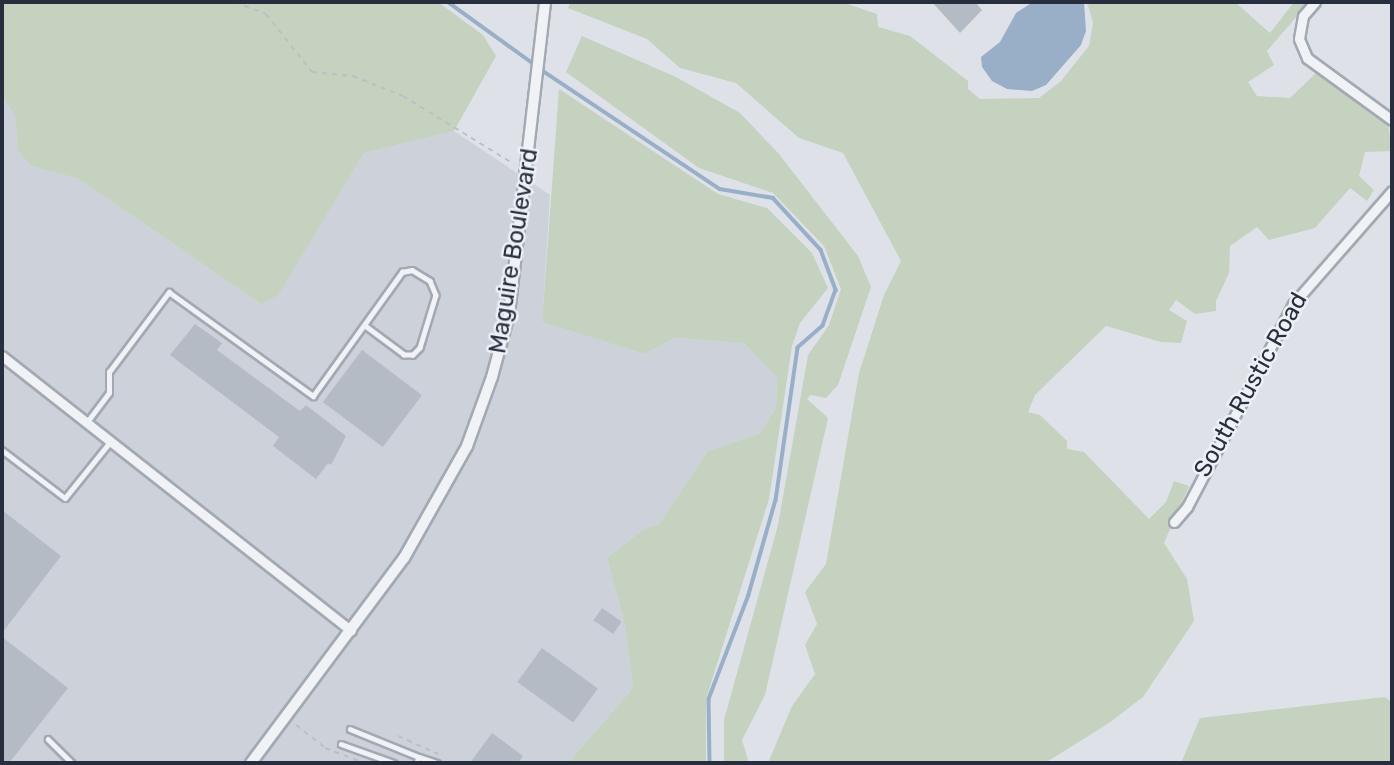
<!DOCTYPE html>
<html>
<head>
<meta charset="utf-8">
<style>
  body { margin:0 }
  #map { position:relative; width:1394px; height:765px; overflow:hidden; background:#dee2e8; font-family:Rubik,sans-serif }
  div>[style] { position:absolute }
  .built>* { inset:0; background:#ccd1da }
  .green>* { inset:0; background:#c4d2bf }
  .water>* { inset:0; background:#99afc8 }
  .stream>* { height:3.5px; margin:-1.75px; padding:0 1.75px; transform-origin:1.75px; border-radius:1.75px; background:#99afc8 }
  .building>* { inset:0; background:#b5bbc4; transform-origin:0 0 }
  .path>* { height:2px; margin-top:-1px; transform-origin:0; background:repeating-linear-gradient(90deg,#bcbfc6 0 5px,transparent 0 10px) }
  .roads { filter:drop-shadow(2px 0 #a3a9b2) drop-shadow(-2px 0 #a3a9b2) drop-shadow(0 2px #a3a9b2) drop-shadow(0 -2px #a3a9b2) }
  .service>* { height:4.5px; margin:-2.25px; padding:0 2.25px; transform-origin:2.25px; border-radius:2.25px; background:#f1f2f6 }
  .minor>* { height:9px; margin:-4.5px; padding:0 4.5px; transform-origin:4.5px; border-radius:4.5px; background:#f1f2f6 }
  .tertiary>* { height:10px; margin:-5px; padding:0 5px; transform-origin:5px; border-radius:5px; background:#f1f2f6 }
  span { translate:-50% -50%; white-space:nowrap; text-align:center; line-height:1.15; -webkit-text-stroke:5px #edf1f5; paint-order:stroke }
  .street-label { font-size:24px; color:#272f3e }
  .frame { position:absolute; inset:0; border:4px solid #272f3e; pointer-events:none }
</style>
</head>
<body>
<div id="map">
  <div class="built">
    <div style="clip-path:polygon(2px 97px,15px 115px,18px 151px,31px 166px,79px 179px,261px 304px,278px 294px,364px 153px,454px 131px,550px 195px,542px 322px,644px 354px,675px 338px,744px 343px,777px 376px,776px 408px,759px 434px,708px 451px,659px 524px,644px 529px,607px 558px,625px 625px,633px 688px,568px 763px,2px 763px)"></div>
  </div>
  <div class="green">
    <div style="clip-path:polygon(2px 2px,438px 2px,483px 35px,496px 56px,454px 131px,364px 153px,278px 295px,261px 304px,79px 179px,31px 166px,18px 151px,15px 115px,2px 97px)"></div>
    <div style="clip-path:polygon(570px 2px,842px 2px,877px 14px,878px 27px,910px 36px,968px 81px,968px 89px,980px 99px,1039px 98px,1061px 81px,1089px 46px,1093px 23px,1087px 2px,1235px 2px,1270px 33px,1294px 2px,1309px 2px,1267px 51px,1274px 65px,1248px 82px,1257px 96px,1290px 98px,1316px 73px,1325px 75px,1388px 124px,1392px 151px,1365px 152px,1359px 176px,1374px 190px,1367px 201px,1350px 188px,1315px 228px,1269px 240px,1257px 227px,1230px 246px,1229px 273px,1216px 301px,1216px 311px,1195px 314px,1176px 300px,1169px 310px,1187px 321px,1181px 343px,1161px 342px,1106px 326px,1035px 395px,1028px 412px,1040px 415px,1067px 441px,1067px 449px,1084px 452px,1149px 519px,1166px 502px,1174px 481px,1189px 486px,1164px 543px,1187px 579px,1194px 621px,1143px 697px,1109px 723px,1045px 763px,768px 763px,792px 706px,815px 674px,805px 645px,817px 624px,805px 592px,826px 564px,859px 373px,884px 295px,901px 261px,843px 153px,799px 138px,736px 83px,680px 68px,647px 39px,568px 8px)"></div>
    <div style="clip-path:polygon(582px 36px,676px 77px,740px 113px,779px 154px,858px 256px,871px 287px,838px 385px,826px 398px,811px 395px,807px 399px,828px 418px,765px 695px,742px 740px,749px 763px,724px 763px,724px 720px,778px 525px,808px 355px,829px 325px,841px 289px,824px 246px,773px 193px,699px 168px,566px 72px)"></div>
    <div style="clip-path:polygon(559px 89px,718px 194px,767px 208px,812px 253px,828px 288px,800px 323px,792px 346px,769px 499px,706px 699px,706px 763px,568px 763px,633px 688px,625px 625px,607px 558px,644px 529px,659px 524px,708px 451px,759px 434px,776px 408px,777px 377px,744px 343px,675px 338px,644px 354px,542px 322px)"></div>
    <div style="clip-path:polygon(1385px 697px,1392px 702px,1392px 763px,1181px 763px,1200px 718px)"></div>
  </div>
  <div class="water">
    <div style="clip-path:polygon(1033px 2px,1084px 2px,1086px 31px,1081px 45px,1046px 85px,1032px 91px,1007px 89px,992px 81px,982px 67px,981px 57px,1000px 42px,1016px 13px)"></div>
  </div>
  <div class="stream">
    <div style="left:448px;top:2px;width:106px;rotate:35.8deg"></div>
    <div style="left:540px;top:69px;width:216px;rotate:33.7deg"></div>
    <div style="left:720px;top:189px;width:54px;rotate:9.6deg"></div>
    <div style="left:773px;top:198px;width:71px;rotate:47.3deg"></div>
    <div style="left:821px;top:250px;width:43px;rotate:69.4deg"></div>
    <div style="left:836px;top:290px;width:38px;rotate:110deg"></div>
    <div style="left:823px;top:326px;width:33px;rotate:139deg"></div>
    <div style="left:798px;top:348px;width:154px;rotate:98.2deg"></div>
    <div style="left:776px;top:500px;width:99px;rotate:105.9deg"></div>
    <div style="left:749px;top:595px;width:111px;rotate:111deg"></div>
    <div style="left:709px;top:699px;width:64px;rotate:89.1deg"></div>
  </div>
  <div class="building">
    <div style="clip-path:polygon(932px 2px,975px 2px,982px 10px,960px 33px)"></div>
    <div style="clip-path:polygon(195px 324px,222px 343px,217px 350px,300px 411px,306px 405px,346px 436px,331px 465px,328px 463px,316px 479px,273px 446px,279px 437px,170px 355px)"></div>
    <div style="left:362px;top:350px;width:75px;height:65px;rotate:37deg"></div>
    <div style="clip-path:polygon(2px 510px,61px 556px,2px 633px)"></div>
    <div style="left:602px;top:608px;width:24px;height:15px;rotate:35deg"></div>
    <div style="clip-path:polygon(2px 637px,68px 688px,9px 763px,2px 761px)"></div>
    <div style="left:542px;top:648px;width:69px;height:42px;rotate:36deg"></div>
    <div style="clip-path:polygon(492px 733px,523px 756px,518px 763px,470px 763px)"></div>
  </div>
  <div class="path">
    <div style="left:235px;top:2px;width:33px;rotate:21deg"></div>
    <div style="left:266px;top:14px;width:74px;rotate:51.6deg"></div>
    <div style="left:312px;top:72px;width:41px;rotate:5.6deg"></div>
    <div style="left:353px;top:76px;width:54px;rotate:21.8deg"></div>
    <div style="left:403px;top:96px;width:130px;rotate:31.5deg"></div>
    <div style="left:296px;top:725px;width:37px;rotate:38deg"></div>
    <div style="left:325px;top:748px;width:42px;rotate:21deg"></div>
    <div style="left:398px;top:736px;width:44px;rotate:24.2deg"></div>
  </div>
  <div class="roads">
    <div class="service">
      <div style="left:87px;top:422px;width:36px;rotate:-53deg"></div>
      <div style="left:109px;top:393px;width:21px;rotate:-90deg"></div>
      <div style="left:109px;top:372px;width:100px;rotate:-53.1deg"></div>
      <div style="left:169px;top:292px;width:178px;rotate:35.8deg"></div>
      <div style="left:313px;top:396px;width:153px;rotate:-54.3deg"></div>
      <div style="left:402px;top:272px;width:10px;rotate:-11deg"></div>
      <div style="left:412px;top:270px;width:21px;rotate:31deg"></div>
      <div style="left:430px;top:281px;width:15px;rotate:67deg"></div>
      <div style="left:436px;top:295px;width:55px;rotate:106.8deg"></div>
      <div style="left:420px;top:348px;width:10px;rotate:135deg"></div>
      <div style="left:413px;top:355px;width:9px;rotate:180deg"></div>
      <div style="left:404px;top:355px;width:49px;rotate:-143.4deg"></div>
      <div style="left:2px;top:450px;width:79px;rotate:37.3deg"></div>
      <div style="left:65px;top:498px;width:72px;rotate:-51.2deg"></div>
      <div style="left:350px;top:729px;width:74px;rotate:22.1deg"></div>
      <div style="left:419px;top:757px;width:6px;rotate:108deg"></div>
      <div style="left:48px;top:739px;width:34px;rotate:45deg"></div>
      <div style="left:341px;top:744px;width:56px;rotate:19.7deg"></div>
      <div style="left:419px;top:757px;width:19px;rotate:18deg"></div>
    </div>
    <div class="minor">
      <div style="left:1315px;top:2px;width:18px;rotate:131deg"></div>
      <div style="left:1303px;top:16px;width:23px;rotate:100deg"></div>
      <div style="left:1299px;top:39px;width:21px;rotate:67deg"></div>
      <div style="left:1307px;top:58px;width:105px;rotate:36.1deg"></div>
      <div style="left:2px;top:356px;width:444px;rotate:38.2deg"></div>
      <div style="left:1174px;top:522px;width:20px;rotate:-49deg"></div>
      <div style="left:1187px;top:507px;width:229px;rotate:-62.4deg"></div>
      <div style="left:1293px;top:304px;width:150px;rotate:-48.8deg"></div>
    </div>
    <div class="tertiary">
      <div style="left:251px;top:763px;width:256px;rotate:-53.3deg"></div>
      <div style="left:404px;top:558px;width:129px;rotate:-60.6deg"></div>
      <div style="left:467px;top:446px;width:73px;rotate:-70.1deg"></div>
      <div style="left:492px;top:377px;width:65px;rotate:-74.9deg"></div>
      <div style="left:509px;top:314px;width:314px;rotate:-83.4deg"></div>
    </div>
  </div>
  <div class="street-label">
    <span style="left:514px;top:251px;rotate:-81deg">Maguire Boulevard</span>
    <span style="left:1251px;top:385px;rotate:-61deg">South Rustic Road</span>
  </div>
  <div class="frame"></div>
</div>
</body>
</html>
